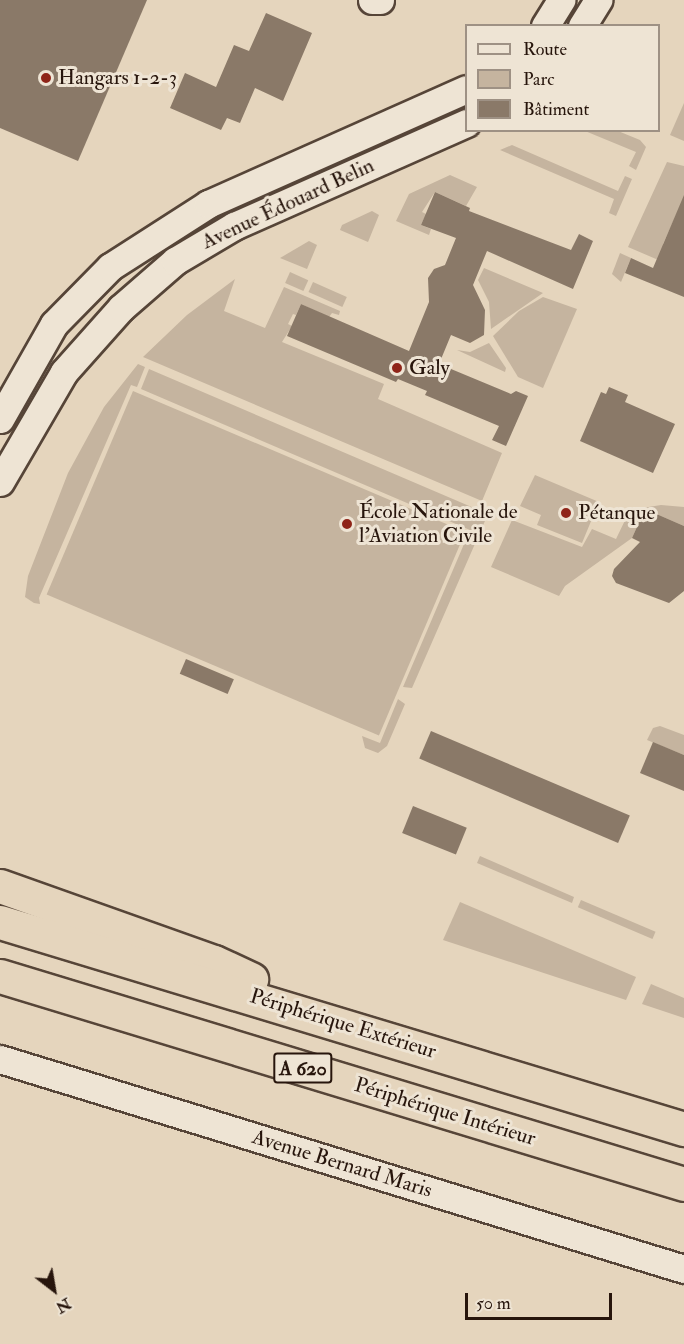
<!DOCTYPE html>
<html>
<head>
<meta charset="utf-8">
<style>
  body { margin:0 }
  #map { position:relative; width:684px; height:1344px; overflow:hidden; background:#e5d5bd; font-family:"IM FELL Double Pica",serif }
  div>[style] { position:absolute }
  .green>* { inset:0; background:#c5b49f; transform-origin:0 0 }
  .building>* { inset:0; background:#8a7968; transform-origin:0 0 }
  .roads { filter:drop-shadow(2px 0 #564538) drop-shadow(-2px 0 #564538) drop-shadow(0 2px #564538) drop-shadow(0 -2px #564538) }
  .minor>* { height:27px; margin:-13.5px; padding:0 13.5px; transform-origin:13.5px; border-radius:13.5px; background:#eee4d4 }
  .highway>* { height:33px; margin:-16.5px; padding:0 16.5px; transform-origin:16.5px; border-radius:16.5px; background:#e5d5bd }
  .dots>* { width:16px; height:16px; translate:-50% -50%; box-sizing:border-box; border:3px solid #eee4d4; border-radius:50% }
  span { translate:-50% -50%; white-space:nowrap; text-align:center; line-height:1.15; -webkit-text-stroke:6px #eee4d4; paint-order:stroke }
  .shield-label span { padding:2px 4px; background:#eee4d4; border:2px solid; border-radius:4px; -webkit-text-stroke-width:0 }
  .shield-label { font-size:20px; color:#27150c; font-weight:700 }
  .poi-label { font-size:21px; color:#27150c }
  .left { translate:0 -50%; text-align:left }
  .street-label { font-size:21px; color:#27150c }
  .legend { position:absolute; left:465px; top:24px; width:195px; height:108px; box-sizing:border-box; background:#eee4d4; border:2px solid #9e9184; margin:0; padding:8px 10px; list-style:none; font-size:18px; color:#27150c }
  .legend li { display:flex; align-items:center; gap:12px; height:30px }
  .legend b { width:30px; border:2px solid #9e9184 }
  .north { position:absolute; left:24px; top:1260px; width:60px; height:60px; -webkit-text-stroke:4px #eee4d4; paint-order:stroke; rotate:149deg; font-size:16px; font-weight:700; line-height:24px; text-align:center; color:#27150c }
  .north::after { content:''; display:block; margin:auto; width:21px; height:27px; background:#27150c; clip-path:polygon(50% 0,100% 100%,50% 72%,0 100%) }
  .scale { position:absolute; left:465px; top:1293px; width:147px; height:27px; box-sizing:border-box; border:3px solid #27150c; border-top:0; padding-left:8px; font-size:18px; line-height:21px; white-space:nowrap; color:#27150c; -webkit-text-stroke:4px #eee4d4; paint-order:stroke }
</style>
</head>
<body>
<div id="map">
  <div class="green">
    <div style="clip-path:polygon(684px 103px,684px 141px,670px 135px)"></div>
    <div style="clip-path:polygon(585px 131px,618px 131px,640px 140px,646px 147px,636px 170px,629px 166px,636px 152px)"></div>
    <div style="clip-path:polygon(512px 145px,618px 191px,625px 176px,632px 179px,616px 216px,609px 213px,614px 199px,500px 150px)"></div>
    <div style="clip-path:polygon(667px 162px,684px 166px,684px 197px,663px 244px,684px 253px,684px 271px,628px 247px)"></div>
    <div style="clip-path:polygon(450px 175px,477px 187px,466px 206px,435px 192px,422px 212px,426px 214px,421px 225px,431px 229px,429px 235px,396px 221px,409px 194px)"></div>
    <div style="clip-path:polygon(372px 211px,379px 215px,368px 242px,340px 230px,342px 225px)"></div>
    <div style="clip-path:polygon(309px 241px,317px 245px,307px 269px,280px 258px)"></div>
    <div style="clip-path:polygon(620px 253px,631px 258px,621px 282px,612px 274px)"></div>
    <div style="clip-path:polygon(484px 268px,543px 293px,491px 329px,489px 302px,478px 280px)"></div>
    <div style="left:290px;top:272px;width:20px;height:12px;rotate:24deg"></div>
    <div style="clip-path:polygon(235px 279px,224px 311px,265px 328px,284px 287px,340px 311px,339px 315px,332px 313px,329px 317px,301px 304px,296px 315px,293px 314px,288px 324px,292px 326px,282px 342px,384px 384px,378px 399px,502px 453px,482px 501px,143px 357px,187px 315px)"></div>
    <div style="left:313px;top:282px;width:37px;height:11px;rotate:24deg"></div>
    <div style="clip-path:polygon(543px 297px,577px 309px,543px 388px,518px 377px,493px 336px,519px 311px)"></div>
    <div style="clip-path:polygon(489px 343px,506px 368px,505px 372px,457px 350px,470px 352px)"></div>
    <div style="clip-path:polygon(138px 364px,145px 367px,137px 387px,131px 385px,39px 598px,40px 604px,34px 603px,25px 597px,28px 576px,68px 473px,104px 407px)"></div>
    <div style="clip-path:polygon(149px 369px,488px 514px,412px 688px,403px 687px,470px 530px,141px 389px)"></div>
    <div style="left:133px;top:391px;width:361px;height:221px;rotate:23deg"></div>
    <div style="clip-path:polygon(535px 475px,599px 502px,582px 543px,537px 525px,541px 515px,520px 506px)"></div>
    <div style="clip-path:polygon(661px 505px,684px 507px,684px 526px,645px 509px,632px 538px,565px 586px,559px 596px,491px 567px,512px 520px,582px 547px,592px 529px,616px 539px,630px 510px)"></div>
    <div style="clip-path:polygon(398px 699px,405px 704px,387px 746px,378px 753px,365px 748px,362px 736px,380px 743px)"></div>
    <div style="clip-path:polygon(660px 726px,684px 735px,684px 755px,647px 740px,653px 728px)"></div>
    <div style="clip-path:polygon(480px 856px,574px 897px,572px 903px,477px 863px)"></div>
    <div style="left:581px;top:900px;width:81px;height:8px;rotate:23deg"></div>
    <div style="clip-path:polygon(460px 902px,636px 977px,626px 1000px,443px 940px)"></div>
    <div style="clip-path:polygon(651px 984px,684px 998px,684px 1018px,642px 1004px)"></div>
  </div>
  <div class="building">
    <div style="clip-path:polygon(0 0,147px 0,78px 161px,0 128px)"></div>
    <div style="clip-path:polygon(266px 13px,312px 33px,283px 101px,255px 88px,240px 123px,227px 118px,221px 130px,170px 108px,185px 73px,216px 87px,234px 45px,249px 51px)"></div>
    <div style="clip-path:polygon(435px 192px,470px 208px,469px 211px,571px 250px,579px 234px,593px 241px,573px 289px,487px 251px,473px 285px,485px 310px,484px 335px,470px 343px,451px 335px,439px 364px,511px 394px,516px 391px,528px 396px,506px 446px,492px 440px,499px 426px,425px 395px,427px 391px,398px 379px,396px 382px,287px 336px,301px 304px,409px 351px,429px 302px,428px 278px,434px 269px,445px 265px,456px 238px,421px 225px)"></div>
    <div style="clip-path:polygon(684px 195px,684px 297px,625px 273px,631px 258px,653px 268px)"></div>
    <div style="clip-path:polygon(609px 387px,628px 395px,625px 402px,675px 424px,653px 473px,580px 441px,601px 392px,606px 394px)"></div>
    <div style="clip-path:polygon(645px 509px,684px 526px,684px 591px,669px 603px,616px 583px,612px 576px,614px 569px,640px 542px,632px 538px)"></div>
    <div style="left:186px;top:659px;width:52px;height:16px;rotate:23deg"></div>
    <div style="left:431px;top:731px;width:216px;height:30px;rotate:23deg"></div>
    <div style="clip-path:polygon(653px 742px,684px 755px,684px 791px,640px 773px)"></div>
    <div style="left:413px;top:806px;width:58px;height:29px;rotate:22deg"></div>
  </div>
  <div class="roads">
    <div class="minor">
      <div style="left:372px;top:0;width:8px"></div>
      <div style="left:545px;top:26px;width:31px;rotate:-58deg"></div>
      <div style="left:582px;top:26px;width:31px;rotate:-58deg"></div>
      <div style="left:0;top:419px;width:109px;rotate:-60.4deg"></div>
      <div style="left:54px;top:324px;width:80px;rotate:-45.5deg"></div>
      <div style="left:110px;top:267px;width:117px;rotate:-32.7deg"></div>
      <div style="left:208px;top:204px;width:282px;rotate:-24deg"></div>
      <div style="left:0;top:482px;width:127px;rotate:-59.8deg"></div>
      <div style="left:64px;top:372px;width:86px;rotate:-48.3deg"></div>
      <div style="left:121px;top:308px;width:72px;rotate:-41deg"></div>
      <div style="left:175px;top:261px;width:69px;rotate:-30.7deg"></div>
      <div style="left:234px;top:226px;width:254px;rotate:-23.9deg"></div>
      <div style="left:0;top:1059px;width:716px;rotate:17.07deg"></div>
    </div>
    <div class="highway">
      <div style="left:0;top:886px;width:227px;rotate:19.6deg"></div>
      <div style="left:214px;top:962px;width:41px;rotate:24.7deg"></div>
      <div style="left:0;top:922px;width:715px;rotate:16.84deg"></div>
      <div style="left:0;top:976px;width:715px;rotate:16.91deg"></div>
    </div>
  </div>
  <div class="dots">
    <div style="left:46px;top:78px;background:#8f2418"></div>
    <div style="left:397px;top:368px;background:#8f2418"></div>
    <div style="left:566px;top:513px;background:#8f2418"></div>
    <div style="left:347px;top:524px;background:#8f2418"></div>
  </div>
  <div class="shield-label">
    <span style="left:303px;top:1068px">A 620</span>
  </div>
  <div class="poi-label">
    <span class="left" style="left:58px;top:78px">Hangars 1-2-3</span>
    <span class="left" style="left:409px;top:368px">Galy</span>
    <span class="left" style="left:359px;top:524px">École Nationale de<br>l'Aviation Civile</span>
    <span class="left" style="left:578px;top:513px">Pétanque</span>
  </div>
  <div class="street-label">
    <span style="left:288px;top:204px;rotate:-25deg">Avenue Édouard Belin</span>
    <span style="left:343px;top:1024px;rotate:17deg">Périphérique Extérieur</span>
    <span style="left:445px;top:1112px;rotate:17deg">Périphérique Intérieur</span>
    <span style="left:342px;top:1164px;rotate:17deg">Avenue Bernard Maris</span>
  </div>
  <ul class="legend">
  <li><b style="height:8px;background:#eee4d4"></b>Route</li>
  <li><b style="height:16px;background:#c5b49f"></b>Parc</li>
  <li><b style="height:16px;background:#8a7968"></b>Bâtiment</li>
  </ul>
  <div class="north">N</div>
  <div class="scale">50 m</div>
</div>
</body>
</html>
